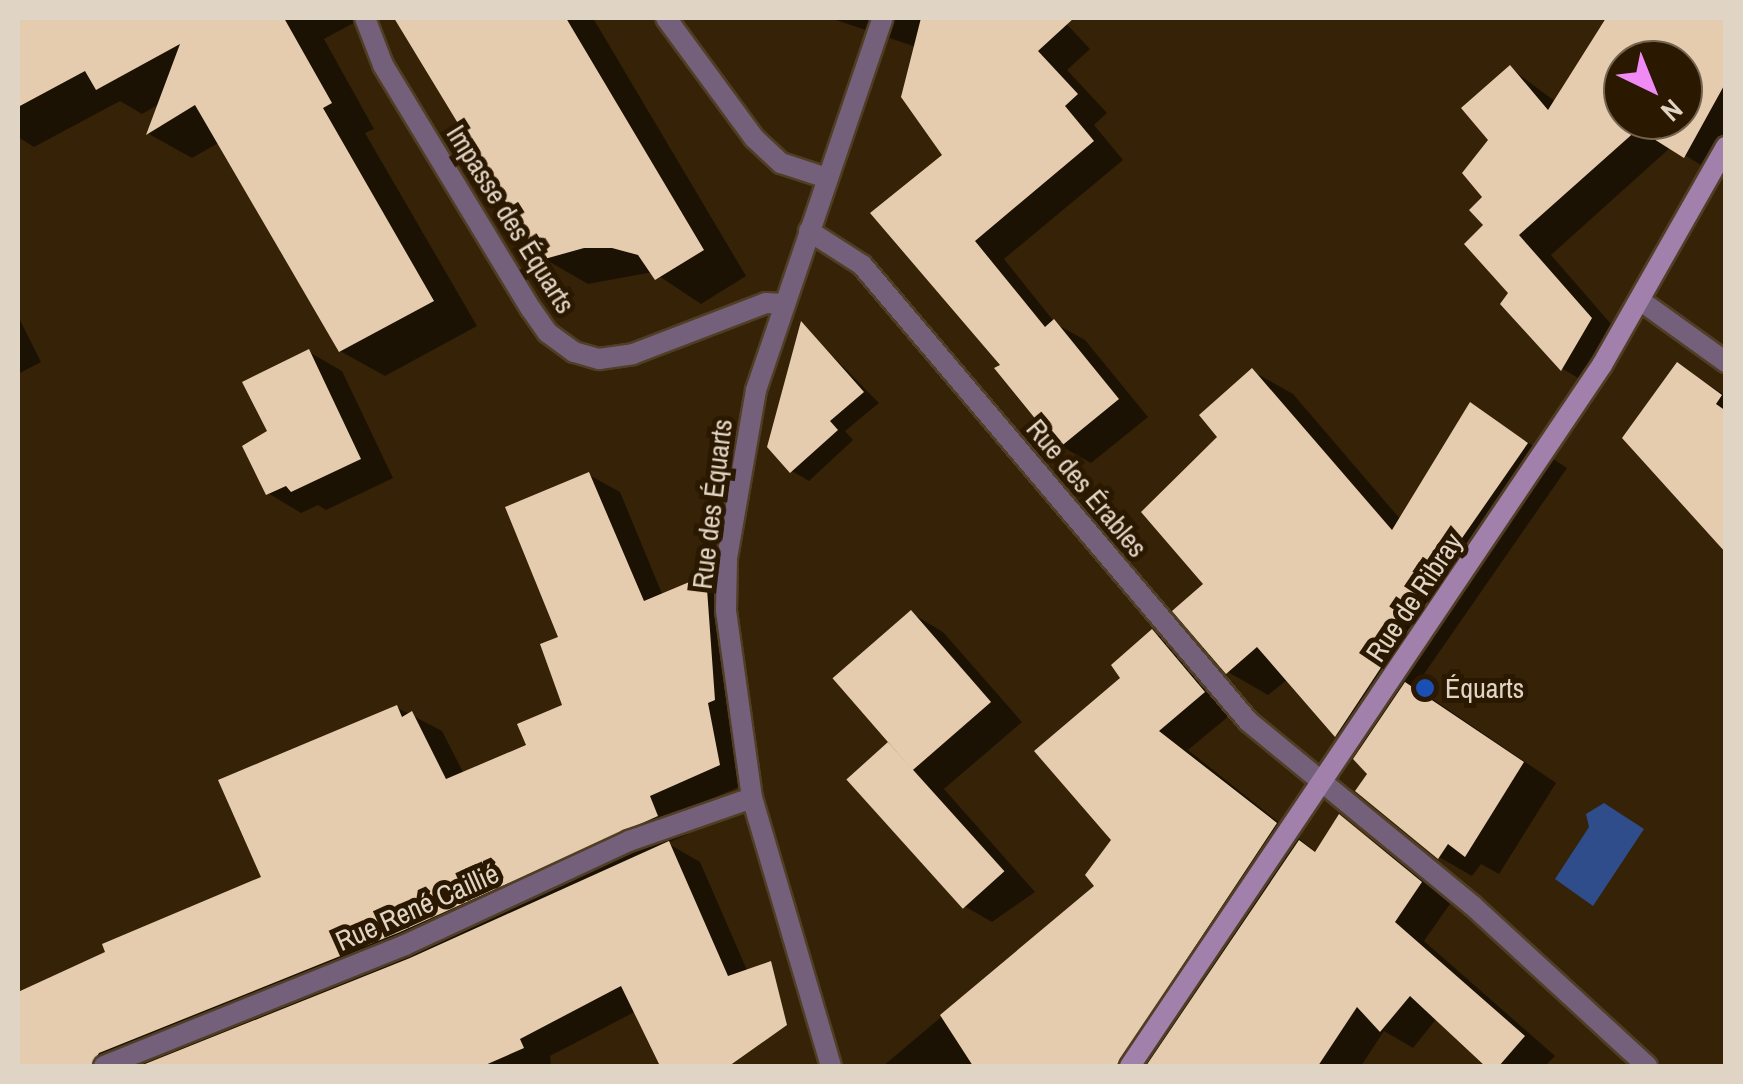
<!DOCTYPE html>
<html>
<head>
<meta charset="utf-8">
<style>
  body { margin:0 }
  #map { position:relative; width:1743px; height:1084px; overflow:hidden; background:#352207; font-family:"Archivo Narrow",sans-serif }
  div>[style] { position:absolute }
  .water>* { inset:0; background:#2f4d8b }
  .shadow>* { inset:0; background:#0007 }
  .building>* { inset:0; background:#e6ccae; transform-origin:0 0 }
  .roads { filter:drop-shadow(2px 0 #503e25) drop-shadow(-2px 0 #503e25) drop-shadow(0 2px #503e25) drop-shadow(0 -2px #503e25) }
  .street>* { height:20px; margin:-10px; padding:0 10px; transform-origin:10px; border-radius:10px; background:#75607c }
  .secondary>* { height:20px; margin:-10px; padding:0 10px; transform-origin:10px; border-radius:10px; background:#a280ac }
  .dots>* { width:28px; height:28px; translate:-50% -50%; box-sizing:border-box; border:5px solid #2b1800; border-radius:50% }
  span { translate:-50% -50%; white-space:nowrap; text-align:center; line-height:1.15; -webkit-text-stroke:10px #2b1800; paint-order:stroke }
  .street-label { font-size:28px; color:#e0d4c5 }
  .poi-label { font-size:28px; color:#e0d4c5 }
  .left { translate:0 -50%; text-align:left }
  .frame { position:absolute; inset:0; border:20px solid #e0d4c5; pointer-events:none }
  .north { position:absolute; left:1603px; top:40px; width:100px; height:100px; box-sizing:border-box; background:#2b1800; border:2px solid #73634f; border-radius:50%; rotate:137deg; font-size:28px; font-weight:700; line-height:40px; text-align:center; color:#e0d4c5 }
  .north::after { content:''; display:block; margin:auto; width:35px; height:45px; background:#f08bf6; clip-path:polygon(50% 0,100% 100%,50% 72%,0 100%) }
</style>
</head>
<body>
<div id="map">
  <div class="water">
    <div style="clip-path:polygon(1604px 803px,1644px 829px,1593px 906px,1555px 879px,1589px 827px,1586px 814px)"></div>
  </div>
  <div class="shadow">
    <div style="clip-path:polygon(18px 18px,363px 18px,324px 39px,374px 129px,365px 133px,477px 326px,385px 376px,340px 351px,220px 142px,192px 158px,149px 134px,161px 103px,142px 114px,120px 101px,34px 147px,18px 137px)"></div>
    <div style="clip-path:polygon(397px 18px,593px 18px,746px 276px,701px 304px,653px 272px,588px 284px,543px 258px)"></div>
    <div style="clip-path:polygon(830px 18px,1061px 18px,1090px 49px,1067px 70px,1107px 113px,1094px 125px,1123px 160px,1004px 259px,1056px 324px,1085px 340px,1148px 417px,1091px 463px,1061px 446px,950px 300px,873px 214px,946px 156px,916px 47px)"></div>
    <div style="clip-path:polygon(evenodd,1609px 18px,1726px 18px,1726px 163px,1718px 175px,1671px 147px,1551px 255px,1624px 339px,1595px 388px,1563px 369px,1503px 304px,1511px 293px,1486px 225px,1485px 197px,1491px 140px,1510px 68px,1556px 102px,1609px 18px,1623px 60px,1683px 60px,1683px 120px,1623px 120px,1623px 60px)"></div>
    <div style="clip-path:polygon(18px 316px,41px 362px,18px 374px)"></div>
    <div style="clip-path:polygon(802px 325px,879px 403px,845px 431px,853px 440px,809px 481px,792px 471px)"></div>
    <div style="clip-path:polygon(309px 352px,342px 371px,393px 478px,326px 510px,318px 505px,301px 513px,268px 493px,270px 432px)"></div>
    <div style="clip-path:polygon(1678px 365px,1726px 396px,1726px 543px)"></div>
    <div style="clip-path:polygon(1252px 371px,1293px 394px,1401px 520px,1471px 405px,1567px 468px,1415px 687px,1556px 783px,1499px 874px,1481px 864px,1472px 876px,1439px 857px,1358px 790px,1370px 774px,1362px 750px,1336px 735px,1288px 679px,1268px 695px,1228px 672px,1206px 584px,1220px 438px)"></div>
    <div style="clip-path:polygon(589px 475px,620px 492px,663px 596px,706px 578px,736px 595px,750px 782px,679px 813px,688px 834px,667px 843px,700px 862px,750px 977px,644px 1007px,550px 1056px,551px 1066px,18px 1066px,18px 993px,264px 878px,396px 707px,442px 731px,464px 774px,529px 746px,565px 706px,561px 638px)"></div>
    <div style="clip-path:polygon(911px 613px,943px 632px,1022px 722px,944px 789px,1035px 892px,992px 922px,959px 903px,888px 745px,898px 750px)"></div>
    <div style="clip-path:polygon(1152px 632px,1183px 650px,1235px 711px,1188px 750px,1317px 853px,1340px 817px,1452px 901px,1424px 941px,1555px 1056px,1545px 1066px,1488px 1066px,1437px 1018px,1413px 1048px,1384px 1031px,1361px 1066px,883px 1066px,1097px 886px,1114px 840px,1123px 679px)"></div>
  </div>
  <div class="building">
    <div style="clip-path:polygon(18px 18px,284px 18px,332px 103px,323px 108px,434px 301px,339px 352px,195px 105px,146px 135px,180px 44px,96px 90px,85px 71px,18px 107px)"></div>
    <div style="clip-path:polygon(394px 18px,566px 18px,704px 250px,655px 280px,638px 255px,612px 248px,584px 248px,541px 260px)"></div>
    <div style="clip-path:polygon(921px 18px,1074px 18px,1038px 51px,1078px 94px,1065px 106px,1094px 141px,975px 241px,1045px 327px,1054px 319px,1119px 399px,1059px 448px,994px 368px,1000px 365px,870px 213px,942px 155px,901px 97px)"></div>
    <div style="clip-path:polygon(evenodd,1606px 18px,1726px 18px,1726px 82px,1684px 158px,1638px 129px,1519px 235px,1592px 318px,1561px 371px,1500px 304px,1508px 293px,1464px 244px,1483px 225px,1469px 210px,1482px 197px,1462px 173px,1488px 140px,1461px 108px,1510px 65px,1548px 110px,1606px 18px,1623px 60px,1683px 60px,1683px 120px,1623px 120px,1623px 60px)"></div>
    <div style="clip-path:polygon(801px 321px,864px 392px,830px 421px,838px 430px,790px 473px,767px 447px)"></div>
    <div style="clip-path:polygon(309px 349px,361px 459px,291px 492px,286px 486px,266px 495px,242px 446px,267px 431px,242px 382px)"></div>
    <div style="clip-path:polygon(1677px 362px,1722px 395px,1716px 404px,1726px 411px,1726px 553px,1622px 438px)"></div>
    <div style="clip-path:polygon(1252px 368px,1392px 530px,1470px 402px,1528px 443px,1376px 662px,1382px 666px,1335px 737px,1257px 647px,1226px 674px,1172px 611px,1203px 584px,1141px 512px,1217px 437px,1199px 415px)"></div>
    <div style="clip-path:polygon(589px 472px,644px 601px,706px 575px,715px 700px,708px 703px,720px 765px,650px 796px,658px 816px,400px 932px,99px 1053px,91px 1066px,18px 1066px,18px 992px,105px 952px,102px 944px,261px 877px,218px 780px,397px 705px,402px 717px,412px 711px,446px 779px,526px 745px,517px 724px,562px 705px,540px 644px,558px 637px,505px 507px)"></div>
    <div style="left:911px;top:610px;width:122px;height:104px;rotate:49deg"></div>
    <div style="clip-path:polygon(1152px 629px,1205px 692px,1159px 731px,1277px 823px,1116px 1066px,973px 1066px,940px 1015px,1094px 886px,1085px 875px,1111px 840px,1034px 751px,1120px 678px,1111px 665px)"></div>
    <div style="clip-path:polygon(1405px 682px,1524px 762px,1465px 857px,1448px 844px,1438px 859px,1355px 791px,1367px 774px,1353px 759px)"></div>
    <div style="left:888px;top:742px;width:174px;height:56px;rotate:48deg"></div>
    <div style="clip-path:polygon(1339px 814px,1422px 882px,1395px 922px,1525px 1036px,1499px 1066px,1485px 1066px,1410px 996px,1380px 1032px,1357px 1007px,1318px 1066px,1146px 1066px,1299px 840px,1315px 852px)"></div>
    <div style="clip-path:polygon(669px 841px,728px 976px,771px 961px,787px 1025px,729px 1066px,660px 1066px,621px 986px,520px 1039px,524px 1048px,483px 1066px,140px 1066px,410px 958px)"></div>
  </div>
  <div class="roads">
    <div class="street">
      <div style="left:365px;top:18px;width:50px;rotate:69deg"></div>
      <div style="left:383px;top:65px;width:285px;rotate:58.8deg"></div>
      <div style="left:531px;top:309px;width:29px;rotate:55deg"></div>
      <div style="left:548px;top:333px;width:32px;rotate:36deg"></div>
      <div style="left:574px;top:352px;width:26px;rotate:16deg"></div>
      <div style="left:599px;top:359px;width:34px;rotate:-8deg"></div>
      <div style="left:633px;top:354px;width:142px;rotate:-21deg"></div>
      <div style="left:766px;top:303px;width:18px;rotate:3deg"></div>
      <div style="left:666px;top:18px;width:149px;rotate:53.7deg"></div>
      <div style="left:754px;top:138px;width:37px;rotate:43deg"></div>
      <div style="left:781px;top:163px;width:45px;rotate:18deg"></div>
      <div style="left:809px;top:231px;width:63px;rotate:32.7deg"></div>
      <div style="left:862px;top:265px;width:597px;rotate:49.75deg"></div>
      <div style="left:1248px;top:721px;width:290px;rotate:39.4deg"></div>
      <div style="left:1472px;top:905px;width:238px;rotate:42.6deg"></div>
      <div style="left:1641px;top:301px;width:105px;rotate:35.7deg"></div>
      <div style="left:104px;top:1066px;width:324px;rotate:-21.9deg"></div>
      <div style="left:405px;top:945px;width:247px;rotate:-24.9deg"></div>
      <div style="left:629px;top:841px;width:130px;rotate:-19.3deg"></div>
      <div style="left:831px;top:1066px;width:279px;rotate:-106.4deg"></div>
      <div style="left:752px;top:798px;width:190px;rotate:-97.9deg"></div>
      <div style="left:726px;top:610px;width:52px;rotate:-88.9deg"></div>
      <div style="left:727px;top:558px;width:170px;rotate:-80.2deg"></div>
      <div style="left:756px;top:390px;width:393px;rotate:-71.2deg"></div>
    </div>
    <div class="secondary">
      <div style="left:1130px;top:1066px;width:845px;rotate:-56.05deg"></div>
      <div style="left:1602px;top:365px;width:251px;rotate:-60.4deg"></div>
    </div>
  </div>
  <div class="dots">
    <div style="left:1425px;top:688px;background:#1a4fb4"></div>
  </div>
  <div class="street-label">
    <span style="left:511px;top:219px;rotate:58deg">Impasse des Équarts</span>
    <span style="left:1087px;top:488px;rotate:50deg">Rue des Érables</span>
    <span style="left:712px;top:504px;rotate:-83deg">Rue des Équarts</span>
    <span style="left:1414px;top:597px;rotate:-56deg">Rue de Ribray</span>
    <span style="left:417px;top:907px;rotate:-24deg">Rue René Caillié</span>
  </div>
  <div class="poi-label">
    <span class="left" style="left:1445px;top:688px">Équarts</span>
  </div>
  <div class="frame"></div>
  <div class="north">N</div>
</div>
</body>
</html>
